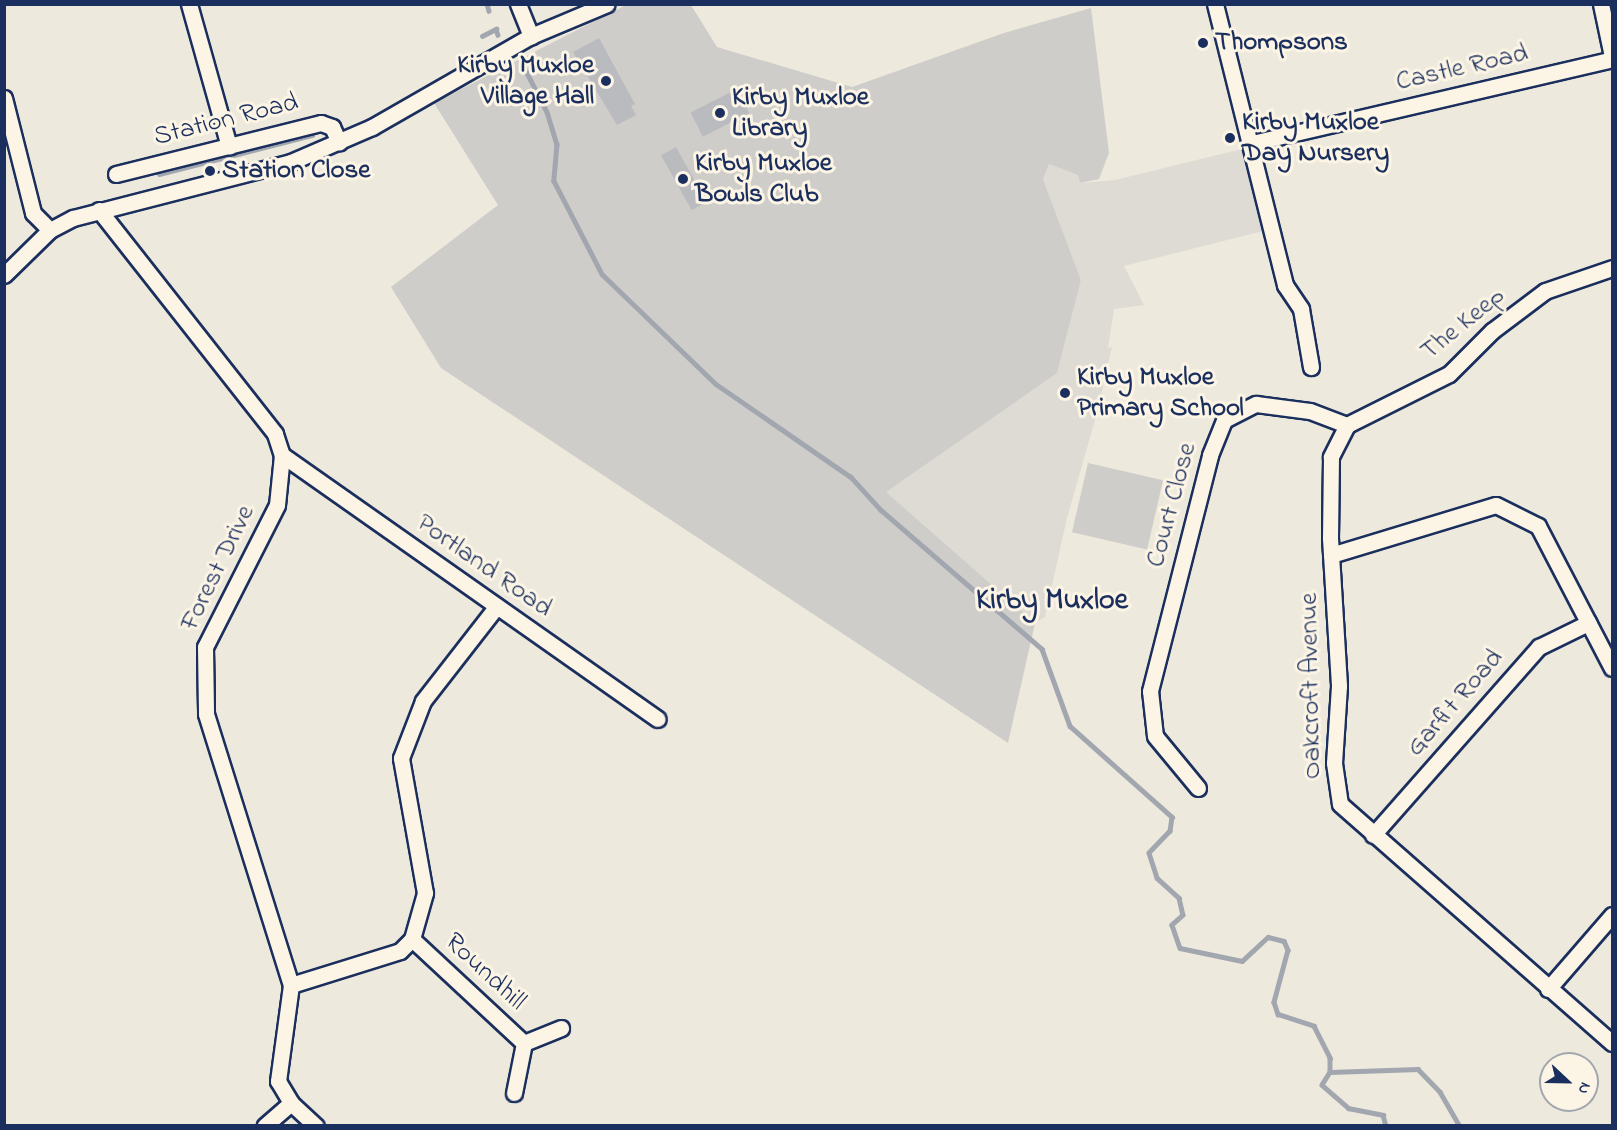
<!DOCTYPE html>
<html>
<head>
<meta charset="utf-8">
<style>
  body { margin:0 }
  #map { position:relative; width:1617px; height:1130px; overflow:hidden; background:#eee9dd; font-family:"Indie Flower",sans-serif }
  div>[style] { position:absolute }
  .built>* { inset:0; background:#dedbd4 }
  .green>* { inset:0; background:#cfcdca; transform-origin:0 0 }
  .stream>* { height:4.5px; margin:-2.25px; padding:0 2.25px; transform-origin:2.25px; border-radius:2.25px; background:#a2a7af }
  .building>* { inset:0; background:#babbbe; transform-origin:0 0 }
  .roads { filter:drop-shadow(2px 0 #1b2f5e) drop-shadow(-2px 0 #1b2f5e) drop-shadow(0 2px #1b2f5e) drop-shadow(0 -2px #1b2f5e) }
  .minor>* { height:15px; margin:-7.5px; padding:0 7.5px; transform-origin:7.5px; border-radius:7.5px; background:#fcf5e5 }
  .dots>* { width:16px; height:16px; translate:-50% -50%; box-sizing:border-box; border:3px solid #fcf5e5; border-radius:50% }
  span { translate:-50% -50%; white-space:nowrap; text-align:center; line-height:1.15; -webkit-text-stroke:6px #fcf5e5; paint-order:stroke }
  .poi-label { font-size:27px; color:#1b2f5e; font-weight:700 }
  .left { translate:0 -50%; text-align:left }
  .right { translate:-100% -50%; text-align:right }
  .street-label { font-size:27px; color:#1b2f5e }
  .quarter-label { font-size:30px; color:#1b2f5e; font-weight:700 }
  .frame { position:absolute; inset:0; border:6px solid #1b2f5e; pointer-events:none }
  .north { position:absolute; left:1539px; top:1052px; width:60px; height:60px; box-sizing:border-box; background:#fcf5e5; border:2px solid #a2a6af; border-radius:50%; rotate:112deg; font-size:16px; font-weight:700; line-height:24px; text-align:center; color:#1b2f5e }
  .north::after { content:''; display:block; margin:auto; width:21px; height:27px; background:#1b2f5e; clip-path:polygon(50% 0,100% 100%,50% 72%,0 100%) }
</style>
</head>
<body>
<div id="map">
  <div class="built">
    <div style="clip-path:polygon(1242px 149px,1263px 231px,1124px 266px,1144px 305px,1114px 309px,1108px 348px,1112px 347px,1097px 413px,1067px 518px,1045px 617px,1035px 623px,885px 492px,1057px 372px,1081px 280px,1043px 179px,1049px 164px,1078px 175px,1081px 183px,1115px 180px)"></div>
  </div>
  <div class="green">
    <div style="clip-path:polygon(626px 5px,691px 5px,717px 47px,852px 87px,1004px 33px,1091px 8px,1109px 153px,1099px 179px,1080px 183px,1078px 175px,1049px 164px,1043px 179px,1081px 280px,1057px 373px,886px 492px,1035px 623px,1008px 743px,441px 368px,391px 287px,498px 205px,434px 103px)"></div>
    <div style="left:1088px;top:463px;width:77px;height:71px;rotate:13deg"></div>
  </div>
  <div class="stream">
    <div style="left:487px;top:4px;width:7px;rotate:74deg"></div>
    <div style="left:482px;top:36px;width:16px;rotate:-27deg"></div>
    <div style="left:496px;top:29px;width:6px;rotate:72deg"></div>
    <div style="left:522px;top:63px;width:55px;rotate:63deg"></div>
    <div style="left:547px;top:112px;width:34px;rotate:73deg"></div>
    <div style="left:557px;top:144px;width:37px;rotate:95deg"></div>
    <div style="left:554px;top:181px;width:105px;rotate:62.7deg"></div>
    <div style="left:602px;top:274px;width:158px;rotate:44deg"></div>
    <div style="left:716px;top:384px;width:164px;rotate:34.6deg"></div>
    <div style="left:851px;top:477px;width:45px;rotate:47.7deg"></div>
    <div style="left:881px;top:510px;width:213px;rotate:40.8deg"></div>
    <div style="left:1042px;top:649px;width:82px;rotate:70deg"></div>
    <div style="left:1070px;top:726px;width:137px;rotate:41.7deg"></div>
    <div style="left:1172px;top:817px;width:14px;rotate:98deg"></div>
    <div style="left:1170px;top:831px;width:30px;rotate:134deg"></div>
    <div style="left:1149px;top:853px;width:26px;rotate:72deg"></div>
    <div style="left:1157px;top:878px;width:30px;rotate:42deg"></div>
    <div style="left:1179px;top:898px;width:17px;rotate:77deg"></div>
    <div style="left:1183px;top:915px;width:15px;rotate:138deg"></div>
    <div style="left:1172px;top:925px;width:24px;rotate:71deg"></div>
    <div style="left:1180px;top:948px;width:63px;rotate:11.8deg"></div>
    <div style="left:1242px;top:961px;width:35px;rotate:-43deg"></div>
    <div style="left:1268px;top:937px;width:16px;rotate:14deg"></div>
    <div style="left:1284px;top:941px;width:10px;rotate:66deg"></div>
    <div style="left:1288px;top:950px;width:54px;rotate:105.1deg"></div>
    <div style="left:1274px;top:1002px;width:13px;rotate:72deg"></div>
    <div style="left:1278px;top:1014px;width:38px;rotate:18deg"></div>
    <div style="left:1314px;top:1026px;width:36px;rotate:63deg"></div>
    <div style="left:1330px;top:1058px;width:14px;rotate:90deg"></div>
    <div style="left:1330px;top:1072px;width:15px;rotate:122deg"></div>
    <div style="left:1322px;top:1085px;width:35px;rotate:41deg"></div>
    <div style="left:1348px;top:1108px;width:36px;rotate:11deg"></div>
    <div style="left:1383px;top:1115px;width:11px;rotate:75deg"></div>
    <div style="left:159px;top:174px;width:158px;rotate:-14.3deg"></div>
    <div style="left:1330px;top:1072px;width:88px;rotate:-2deg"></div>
    <div style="left:1418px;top:1069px;width:32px;rotate:46deg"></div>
    <div style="left:1440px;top:1092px;width:39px;rotate:60deg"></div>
  </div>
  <div class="building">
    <div style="clip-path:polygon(599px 38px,635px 104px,631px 106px,636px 115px,617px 125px,573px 52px)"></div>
    <div style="left:737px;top:89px;width:27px;height:52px;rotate:63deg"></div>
    <div style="left:676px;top:147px;width:63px;height:17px;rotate:61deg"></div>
  </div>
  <div class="roads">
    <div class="minor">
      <div style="left:189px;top:4px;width:148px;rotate:74.3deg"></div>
      <div style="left:518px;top:4px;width:35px;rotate:68deg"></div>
      <div style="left:1215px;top:4px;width:290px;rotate:76deg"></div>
      <div style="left:1285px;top:285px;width:29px;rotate:56deg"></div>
      <div style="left:1301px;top:309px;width:59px;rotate:80.2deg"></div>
      <div style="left:1601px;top:4px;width:53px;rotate:78.1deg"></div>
      <div style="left:4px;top:98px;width:119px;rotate:75.8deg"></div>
      <div style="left:33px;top:213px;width:24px;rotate:45deg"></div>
      <div style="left:1252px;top:143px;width:370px;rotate:-13.1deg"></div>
      <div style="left:116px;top:174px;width:211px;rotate:-14deg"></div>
      <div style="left:321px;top:123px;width:12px;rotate:20deg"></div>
      <div style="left:332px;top:127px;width:17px;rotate:65deg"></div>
      <div style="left:99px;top:210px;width:285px;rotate:51.8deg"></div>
      <div style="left:275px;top:434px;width:22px;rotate:72deg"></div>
      <div style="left:282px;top:455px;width:50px;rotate:95.7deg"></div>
      <div style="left:277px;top:505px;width:159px;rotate:116.9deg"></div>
      <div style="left:205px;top:647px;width:67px;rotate:89.1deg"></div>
      <div style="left:206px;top:714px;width:284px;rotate:72.6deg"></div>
      <div style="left:291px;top:985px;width:97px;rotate:97.7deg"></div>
      <div style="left:278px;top:1081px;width:26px;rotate:59deg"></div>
      <div style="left:291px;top:1103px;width:35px;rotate:139deg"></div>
      <div style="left:4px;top:275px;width:64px;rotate:-44.4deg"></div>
      <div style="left:50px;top:230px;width:26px;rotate:-28deg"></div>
      <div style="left:73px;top:218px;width:225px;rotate:-14.4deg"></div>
      <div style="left:291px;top:162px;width:88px;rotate:-23.4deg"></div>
      <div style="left:372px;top:127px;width:183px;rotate:-29.8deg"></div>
      <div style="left:531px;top:36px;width:82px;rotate:-22.8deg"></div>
      <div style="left:1347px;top:425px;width:36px;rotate:117deg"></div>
      <div style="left:1331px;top:457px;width:81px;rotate:90.7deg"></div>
      <div style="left:1330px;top:538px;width:148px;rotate:86.5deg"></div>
      <div style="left:1339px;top:686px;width:77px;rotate:93.7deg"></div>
      <div style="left:1334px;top:763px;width:41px;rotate:81.7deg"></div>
      <div style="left:1340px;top:804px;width:362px;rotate:41.3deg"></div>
      <div style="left:1347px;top:425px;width:114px;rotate:-26.6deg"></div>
      <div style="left:1449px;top:374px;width:61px;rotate:-45deg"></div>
      <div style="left:1492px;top:331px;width:66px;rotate:-37deg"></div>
      <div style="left:1545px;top:291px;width:71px;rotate:-18.9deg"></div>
      <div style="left:282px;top:455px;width:459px;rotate:35.1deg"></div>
      <div style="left:1331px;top:555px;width:172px;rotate:-16.9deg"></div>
      <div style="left:1496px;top:505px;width:47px;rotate:26.6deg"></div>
      <div style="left:1538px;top:526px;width:160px;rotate:62.5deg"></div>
      <div style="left:1198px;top:788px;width:67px;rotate:-129.6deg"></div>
      <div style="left:1155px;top:736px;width:45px;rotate:-96.3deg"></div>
      <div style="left:1150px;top:691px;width:244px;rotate:-75.7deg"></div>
      <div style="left:1210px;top:455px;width:38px;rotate:-68deg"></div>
      <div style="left:1224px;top:420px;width:36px;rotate:-27deg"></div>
      <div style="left:1256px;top:404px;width:54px;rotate:7.4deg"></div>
      <div style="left:1310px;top:411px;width:40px;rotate:21deg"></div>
      <div style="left:1373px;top:835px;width:251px;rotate:-48.6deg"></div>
      <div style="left:1539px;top:647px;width:55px;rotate:-26.1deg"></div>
      <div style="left:412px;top:939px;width:153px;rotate:42.9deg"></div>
      <div style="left:524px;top:1043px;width:40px;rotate:-22deg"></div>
      <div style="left:291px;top:985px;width:114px;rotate:-17.3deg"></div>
      <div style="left:400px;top:951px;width:17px;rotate:-45deg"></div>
      <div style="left:412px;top:939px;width:48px;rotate:-74.2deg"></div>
      <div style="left:425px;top:893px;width:137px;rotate:-100.1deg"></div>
      <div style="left:401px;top:758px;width:61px;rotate:-68.9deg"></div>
      <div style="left:423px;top:701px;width:120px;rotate:-52.1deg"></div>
      <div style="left:1548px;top:989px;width:98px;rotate:-49.1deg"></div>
      <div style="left:514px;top:1093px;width:51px;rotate:-78.7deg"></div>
      <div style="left:291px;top:1103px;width:34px;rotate:43deg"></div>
    </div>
  </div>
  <div class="dots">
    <div style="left:1203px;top:43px;background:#1b2f5e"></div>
    <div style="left:606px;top:81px;background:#1b2f5e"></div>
    <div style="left:720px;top:113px;background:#1b2f5e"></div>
    <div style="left:1230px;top:138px;background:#1b2f5e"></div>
    <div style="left:210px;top:171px;background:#1b2f5e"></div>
    <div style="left:683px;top:179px;background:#1b2f5e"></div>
    <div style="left:1065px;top:393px;background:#1b2f5e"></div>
  </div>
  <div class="poi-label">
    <span class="left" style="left:1215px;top:43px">Thompsons</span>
    <span class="right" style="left:594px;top:81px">Kirby Muxloe<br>Village Hall</span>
    <span class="left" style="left:732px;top:113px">Kirby Muxloe<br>Library</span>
    <span class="left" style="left:1242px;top:138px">Kirby Muxloe<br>Day Nursery</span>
    <span class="left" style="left:695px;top:179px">Kirby Muxloe<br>Bowls Club</span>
    <span class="left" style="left:222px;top:171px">Station Close</span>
    <span class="left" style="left:1077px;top:393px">Kirby Muxloe<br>Primary School</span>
  </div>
  <div class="street-label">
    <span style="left:1462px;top:68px;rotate:-13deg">Castle Road</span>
    <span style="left:226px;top:120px;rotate:-14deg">Station Road</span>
    <span style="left:1463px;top:324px;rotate:-39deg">The Keep</span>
    <span style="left:1172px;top:505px;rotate:-75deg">Court Close</span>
    <span style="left:484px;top:566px;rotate:35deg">Portland Road</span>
    <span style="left:218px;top:568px;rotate:-64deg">Forest Drive</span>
    <span style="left:1311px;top:686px;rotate:-91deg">Oakcroft Avenue</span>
    <span style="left:1455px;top:703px;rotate:-49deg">Garfit Road</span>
    <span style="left:485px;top:972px;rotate:43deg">Roundhill</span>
  </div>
  <div class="quarter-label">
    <span style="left:1052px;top:601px">Kirby Muxloe</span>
  </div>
  <div class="frame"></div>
  <div class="north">N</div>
</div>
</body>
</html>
